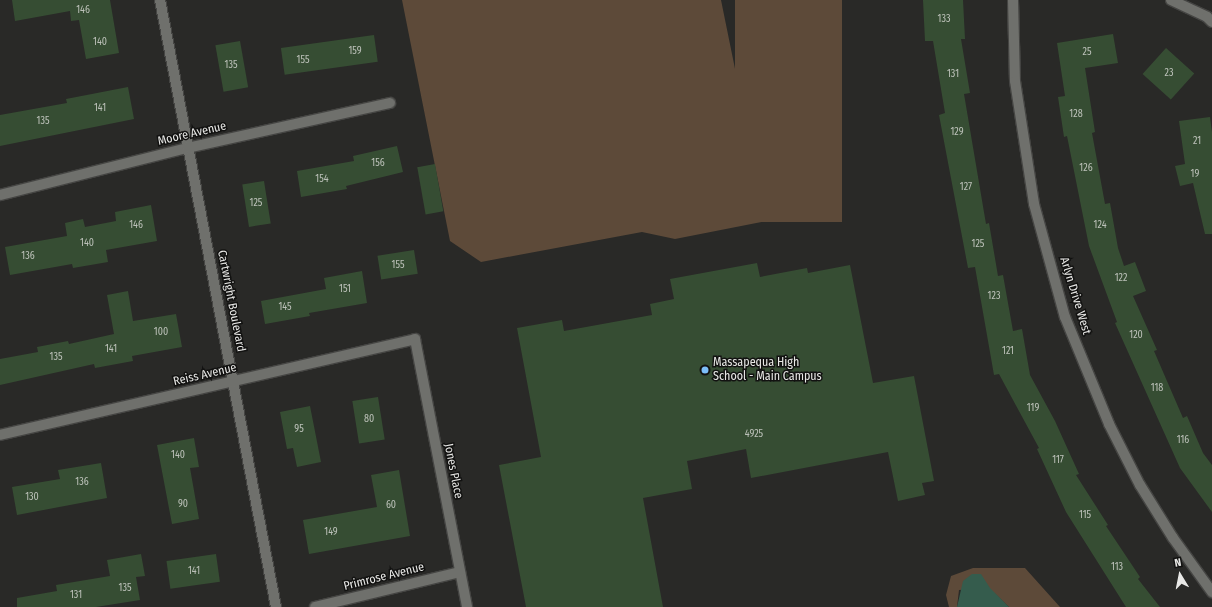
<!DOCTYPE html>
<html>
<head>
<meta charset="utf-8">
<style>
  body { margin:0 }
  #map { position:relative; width:1212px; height:607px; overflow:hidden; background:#292927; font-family:"Fira Sans Condensed",sans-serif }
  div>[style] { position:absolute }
  .green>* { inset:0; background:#5d4a39; transform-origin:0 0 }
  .water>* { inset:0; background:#355c4d }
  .building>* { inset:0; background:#364d33; transform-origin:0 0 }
  .roads { filter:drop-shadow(1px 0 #454543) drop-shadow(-1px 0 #454543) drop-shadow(0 1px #454543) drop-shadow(0 -1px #454543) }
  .minor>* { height:10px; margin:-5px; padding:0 5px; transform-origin:5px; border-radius:5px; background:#6f706c }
  .dots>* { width:11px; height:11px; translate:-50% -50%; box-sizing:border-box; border:2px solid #121211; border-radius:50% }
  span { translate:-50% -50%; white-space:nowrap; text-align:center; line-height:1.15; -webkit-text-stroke:3px #121211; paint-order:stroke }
  .number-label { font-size:10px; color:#bcc1b9 }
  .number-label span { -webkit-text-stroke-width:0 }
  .street-label { font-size:12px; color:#e8e8e6 }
  .poi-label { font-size:12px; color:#e8e8e6 }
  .left { translate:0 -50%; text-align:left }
  .north { position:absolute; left:1160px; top:555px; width:40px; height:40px; -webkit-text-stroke:3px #121211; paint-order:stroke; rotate:350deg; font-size:11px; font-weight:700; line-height:16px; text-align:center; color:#e8e8e6 }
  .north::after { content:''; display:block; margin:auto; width:14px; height:18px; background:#e8e8e6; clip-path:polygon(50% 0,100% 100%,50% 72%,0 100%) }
</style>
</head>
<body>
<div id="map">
  <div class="green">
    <div style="clip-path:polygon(402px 0,721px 0,766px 221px,675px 239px,642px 232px,481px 262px,450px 241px)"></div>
    <div style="left:735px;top:0;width:107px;height:222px"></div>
    <div style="clip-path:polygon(973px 568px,1025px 568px,1060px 607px,1009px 607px,989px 588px,959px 590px,957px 607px,949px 607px,946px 595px,951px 576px)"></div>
  </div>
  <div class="water">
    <div style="clip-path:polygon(972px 574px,981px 574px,990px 588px,1009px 607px,957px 607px,963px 581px)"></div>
  </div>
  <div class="building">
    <div style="clip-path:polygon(12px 0,110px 0,119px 53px,86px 59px,79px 20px,71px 21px,70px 11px,15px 21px)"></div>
    <div style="clip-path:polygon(923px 0,963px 0,965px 39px,961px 39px,970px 93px,964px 94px,986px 224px,989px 223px,998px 276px,1003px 275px,1013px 331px,1022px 329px,1030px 375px,1055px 421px,1079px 474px,1076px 475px,1108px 525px,1106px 526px,1140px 577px,1138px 579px,1160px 607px,1126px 607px,1066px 512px,1037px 449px,1039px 448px,999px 374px,994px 375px,975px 267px,968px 268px,939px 115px,945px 113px,933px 41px,925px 41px)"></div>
    <div style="clip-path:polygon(1113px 34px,1118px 63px,1085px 68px,1095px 132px,1092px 133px,1105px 204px,1110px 203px,1118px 248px,1124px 266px,1135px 262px,1146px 291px,1133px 296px,1157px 350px,1154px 351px,1183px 418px,1187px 416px,1203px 453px,1212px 465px,1212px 512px,1180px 468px,1115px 323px,1117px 322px,1089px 246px,1067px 136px,1064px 137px,1058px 97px,1065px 96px,1057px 43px)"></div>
    <div style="left:374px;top:35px;width:27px;height:94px;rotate:82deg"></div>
    <div style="left:240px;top:41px;width:47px;height:25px;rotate:80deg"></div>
    <div style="left:1166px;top:48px;width:38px;height:35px;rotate:42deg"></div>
    <div style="clip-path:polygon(128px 87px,134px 119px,0 146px,0 115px,67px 103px,66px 99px)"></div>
    <div style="clip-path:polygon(1210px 117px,1212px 132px,1212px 234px,1205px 234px,1193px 183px,1180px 186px,1175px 166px,1185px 164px,1179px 121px)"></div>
    <div style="clip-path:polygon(397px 146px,403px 172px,346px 186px,347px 189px,301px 197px,297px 171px,354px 161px,353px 156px)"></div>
    <div style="left:435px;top:164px;width:48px;height:18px;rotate:80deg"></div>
    <div style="left:264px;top:181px;width:43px;height:22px;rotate:81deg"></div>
    <div style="clip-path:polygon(151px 205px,157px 241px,106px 250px,108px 262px,73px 268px,72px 264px,10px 275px,5px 247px,67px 236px,65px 223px,83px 219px,85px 227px,116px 221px,115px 212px)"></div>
    <div style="left:414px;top:250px;width:24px;height:37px;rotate:81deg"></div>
    <div style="clip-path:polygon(757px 263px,760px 277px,807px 268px,808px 273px,850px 265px,873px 383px,914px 376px,934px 481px,922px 483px,925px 495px,898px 501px,888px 452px,751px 478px,746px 449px,687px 461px,692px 489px,643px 498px,663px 607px,526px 607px,499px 465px,541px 457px,517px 328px,562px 320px,564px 331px,652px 315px,650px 304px,674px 299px,670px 279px)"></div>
    <div style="clip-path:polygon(362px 271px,367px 303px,309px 313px,310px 316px,265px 324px,261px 301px,326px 289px,324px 278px)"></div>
    <div style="clip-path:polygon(128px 291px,133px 321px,176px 314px,182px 347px,132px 356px,133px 361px,95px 368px,94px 364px,0 385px,0 359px,38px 352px,37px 347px,68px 341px,69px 344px,114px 334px,107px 295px)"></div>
    <div style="left:378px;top:397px;width:43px;height:26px;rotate:81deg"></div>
    <div style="clip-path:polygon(310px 406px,321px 462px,297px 467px,293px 448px,287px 449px,280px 412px)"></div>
    <div style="clip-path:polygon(194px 438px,199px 467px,190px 468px,199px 519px,172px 524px,157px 445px)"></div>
    <div style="clip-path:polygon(101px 463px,107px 498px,17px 515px,12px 487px,60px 479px,58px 470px)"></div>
    <div style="clip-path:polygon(399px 470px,410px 536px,309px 554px,303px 520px,377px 507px,371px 475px)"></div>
    <div style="clip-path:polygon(141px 554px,145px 576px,136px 577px,140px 600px,96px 607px,17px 607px,17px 598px,57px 591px,56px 585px,110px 576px,107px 560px)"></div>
    <div style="left:216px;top:554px;width:28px;height:50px;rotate:82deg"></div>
  </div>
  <div class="roads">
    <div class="minor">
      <div style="left:160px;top:0;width:618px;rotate:79.18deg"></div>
      <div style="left:1013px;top:0;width:81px;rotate:88.6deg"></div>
      <div style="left:1015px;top:81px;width:124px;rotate:81.2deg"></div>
      <div style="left:1034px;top:204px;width:117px;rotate:74.7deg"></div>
      <div style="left:1065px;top:317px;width:116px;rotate:67.6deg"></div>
      <div style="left:1109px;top:424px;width:68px;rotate:63.1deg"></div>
      <div style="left:1140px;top:485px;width:62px;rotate:58.1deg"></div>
      <div style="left:1173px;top:538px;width:67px;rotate:54.2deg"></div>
      <div style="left:1171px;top:0;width:40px;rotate:25deg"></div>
      <div style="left:1207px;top:17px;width:7px;rotate:45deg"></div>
      <div style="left:0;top:195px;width:193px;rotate:-14.1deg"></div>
      <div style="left:187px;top:148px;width:208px;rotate:-12.5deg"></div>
      <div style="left:0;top:435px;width:426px;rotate:-13deg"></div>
      <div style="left:415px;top:339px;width:273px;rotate:79deg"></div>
      <div style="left:315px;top:607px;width:149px;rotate:-13.6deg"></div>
    </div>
  </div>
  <div class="dots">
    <div style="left:705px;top:370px;background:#7cbef9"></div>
  </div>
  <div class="number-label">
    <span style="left:83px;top:11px">146</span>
    <span style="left:944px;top:20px">133</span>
    <span style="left:100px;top:43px">140</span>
    <span style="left:355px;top:52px">159</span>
    <span style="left:1087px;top:53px">25</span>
    <span style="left:303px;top:61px">155</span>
    <span style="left:231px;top:66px">135</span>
    <span style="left:1169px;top:74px">23</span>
    <span style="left:953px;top:75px">131</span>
    <span style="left:100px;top:109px">141</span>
    <span style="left:1076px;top:115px">128</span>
    <span style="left:43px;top:122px">135</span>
    <span style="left:957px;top:133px">129</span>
    <span style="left:1197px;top:142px">21</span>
    <span style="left:378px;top:164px">156</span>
    <span style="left:1086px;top:169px">126</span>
    <span style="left:1195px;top:175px">19</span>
    <span style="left:322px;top:180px">154</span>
    <span style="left:966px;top:188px">127</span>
    <span style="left:256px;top:204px">125</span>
    <span style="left:136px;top:226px">146</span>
    <span style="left:1100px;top:226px">124</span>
    <span style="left:87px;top:244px">140</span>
    <span style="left:978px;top:245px">125</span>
    <span style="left:28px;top:257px">136</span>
    <span style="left:398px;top:266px">155</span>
    <span style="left:1121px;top:279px">122</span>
    <span style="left:345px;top:290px">151</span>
    <span style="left:994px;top:297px">123</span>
    <span style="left:285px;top:308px">145</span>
    <span style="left:161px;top:333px">100</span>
    <span style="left:1136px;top:336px">120</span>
    <span style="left:111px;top:350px">141</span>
    <span style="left:1008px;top:352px">121</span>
    <span style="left:56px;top:358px">135</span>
    <span style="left:1157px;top:389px">118</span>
    <span style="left:1033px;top:409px">119</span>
    <span style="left:369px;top:420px">80</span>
    <span style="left:299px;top:430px">95</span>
    <span style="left:754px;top:435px">4925</span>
    <span style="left:1183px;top:441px">116</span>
    <span style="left:178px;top:456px">140</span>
    <span style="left:1058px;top:461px">117</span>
    <span style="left:82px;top:483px">136</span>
    <span style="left:32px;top:498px">130</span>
    <span style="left:183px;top:505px">90</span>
    <span style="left:391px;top:506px">60</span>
    <span style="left:1085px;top:516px">115</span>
    <span style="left:331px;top:533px">149</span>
    <span style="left:1117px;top:568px">113</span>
    <span style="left:194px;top:572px">141</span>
    <span style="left:125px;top:589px">135</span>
    <span style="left:76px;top:596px">131</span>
  </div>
  <div class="street-label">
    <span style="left:192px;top:134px;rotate:-13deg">Moore Avenue</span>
    <span style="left:1075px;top:296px;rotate:73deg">Arlyn Drive West</span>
    <span style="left:231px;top:301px;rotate:79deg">Cartwright Boulevard</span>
    <span style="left:205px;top:375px;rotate:-13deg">Reiss Avenue</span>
    <span style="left:453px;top:471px;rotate:79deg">Jones Place</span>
    <span style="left:384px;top:577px;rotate:-14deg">Primrose Avenue</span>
  </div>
  <div class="poi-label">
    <span class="left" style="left:713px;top:370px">Massapequa High<br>School - Main Campus</span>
  </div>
  <div class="north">N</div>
</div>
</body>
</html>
